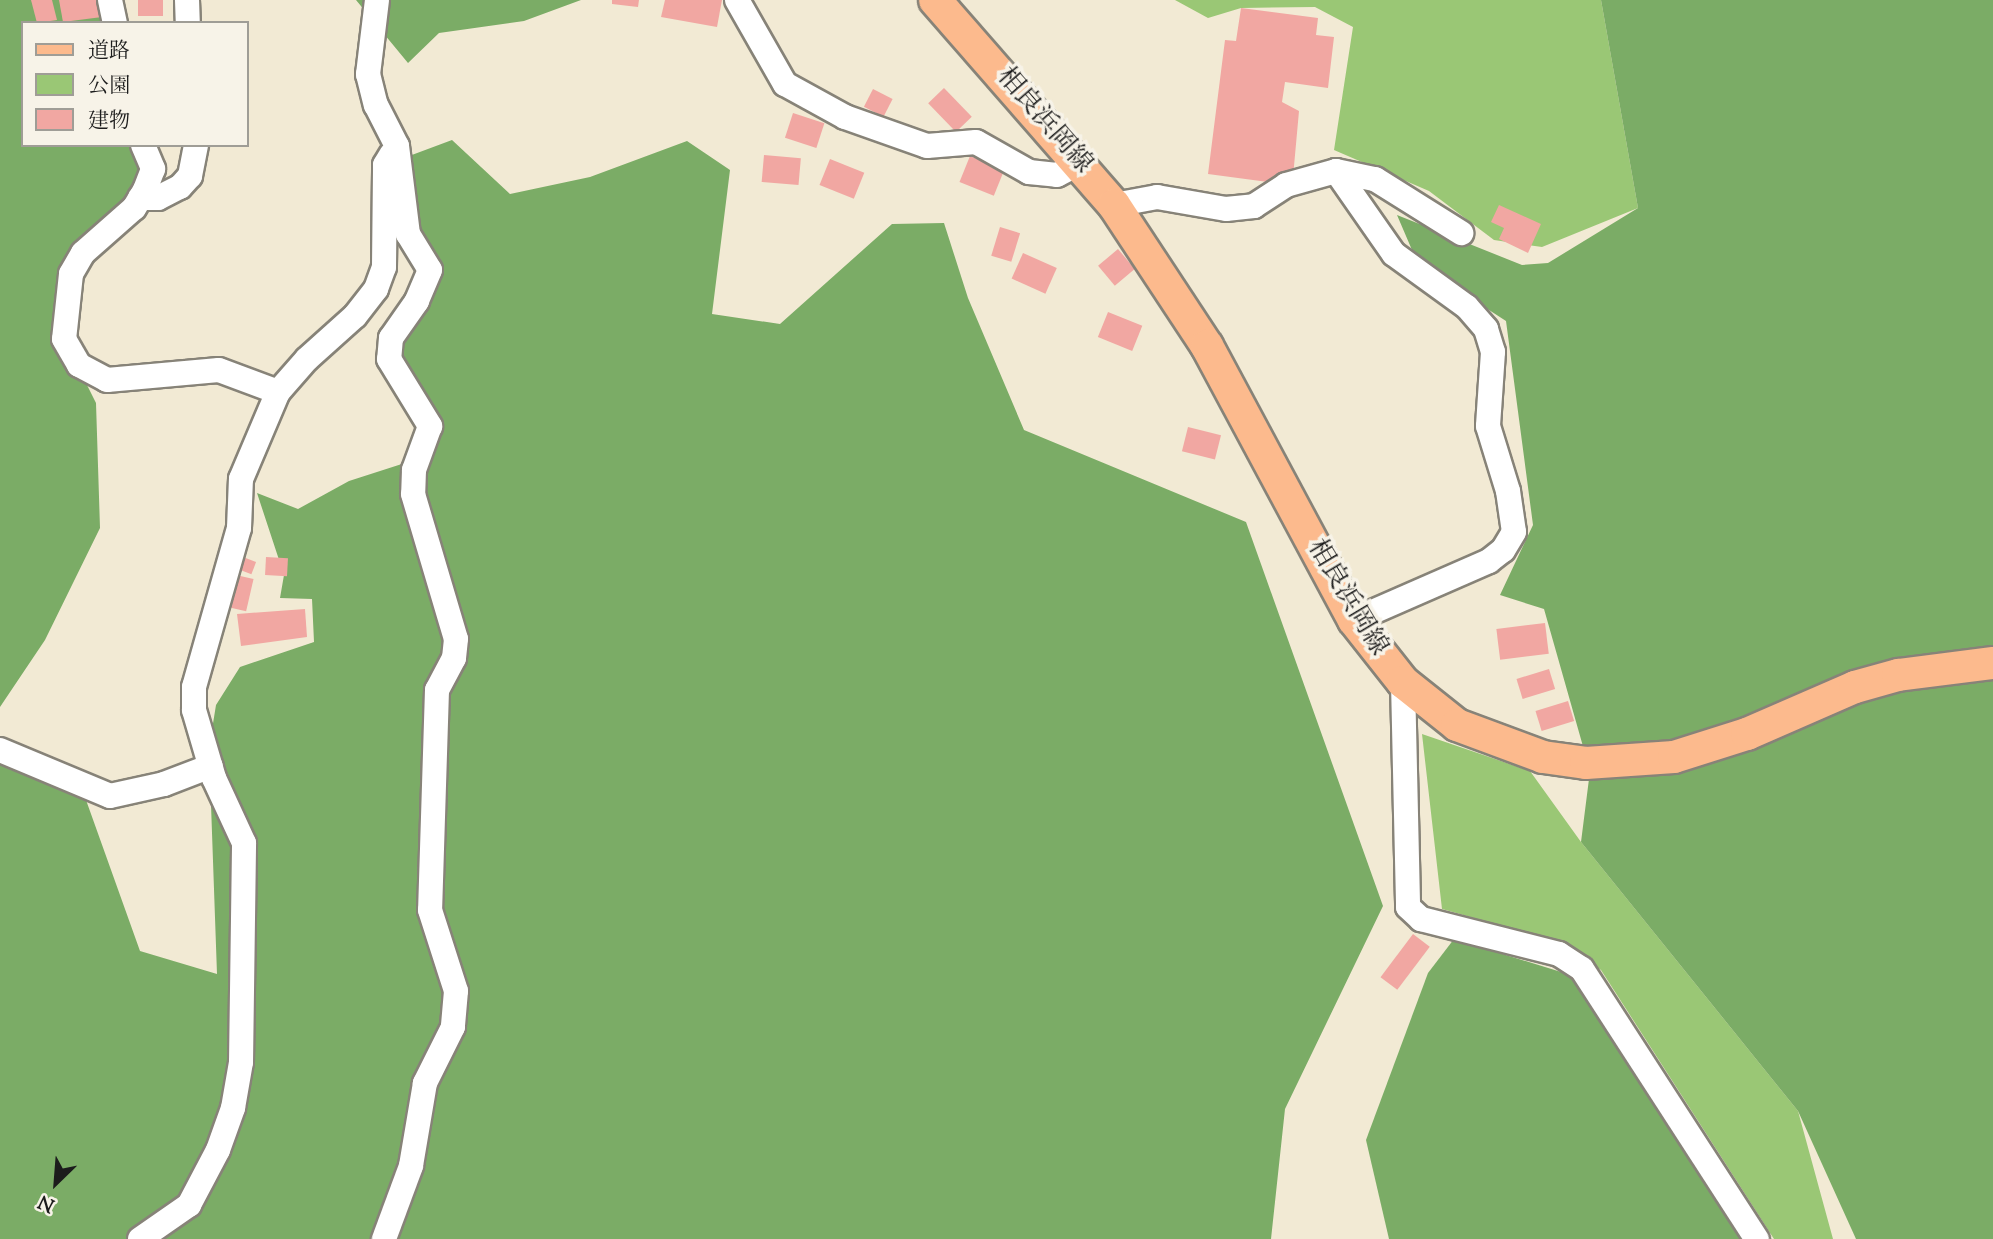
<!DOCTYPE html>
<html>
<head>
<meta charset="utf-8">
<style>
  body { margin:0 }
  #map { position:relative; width:1993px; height:1239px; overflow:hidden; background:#f2ead4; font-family:"Sorts Mill Goudy","Noto Serif JP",serif }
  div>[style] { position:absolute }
  .green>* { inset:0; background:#9ac775 }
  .forest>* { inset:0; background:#7bac66 }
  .building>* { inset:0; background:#f1a7a2; transform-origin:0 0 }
  .roads { filter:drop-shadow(2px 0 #878378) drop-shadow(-2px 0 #878378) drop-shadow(0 2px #878378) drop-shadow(0 -2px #878378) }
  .minor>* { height:24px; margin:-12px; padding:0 12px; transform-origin:12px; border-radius:12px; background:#fff }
  .major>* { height:32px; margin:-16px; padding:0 16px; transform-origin:16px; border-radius:16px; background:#fcba8d }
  span { translate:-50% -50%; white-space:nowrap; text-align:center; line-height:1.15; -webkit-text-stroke:7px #f7f3e8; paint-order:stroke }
  .street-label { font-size:26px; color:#1c1c1c }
  .legend { position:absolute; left:21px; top:21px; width:228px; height:126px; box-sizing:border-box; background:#f7f3e8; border:2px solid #9f9d96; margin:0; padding:9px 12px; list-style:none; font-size:21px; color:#1c1c1c }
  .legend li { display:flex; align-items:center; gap:14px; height:35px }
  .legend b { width:35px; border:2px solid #9f9d96 }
  .north { position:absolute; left:21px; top:1148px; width:70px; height:70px; -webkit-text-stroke:5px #f7f3e8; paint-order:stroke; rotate:205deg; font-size:19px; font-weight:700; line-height:28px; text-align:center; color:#1c1c1c }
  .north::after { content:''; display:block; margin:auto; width:24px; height:32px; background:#1c1c1c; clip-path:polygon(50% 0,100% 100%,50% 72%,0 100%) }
</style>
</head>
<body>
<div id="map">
  <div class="green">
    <div style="clip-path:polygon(1175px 0,1601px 0,1638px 208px,1542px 247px,1494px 240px,1429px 191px,1334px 150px,1353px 27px,1315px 7px,1241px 8px,1208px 18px)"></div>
    <div style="clip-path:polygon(1422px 734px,1530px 771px,1581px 842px,1798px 1111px,1833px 1239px,1774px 1239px,1601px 970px,1560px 942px,1442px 909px)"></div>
  </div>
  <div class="forest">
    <div style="clip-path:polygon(0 0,111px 0,112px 23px,23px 23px,23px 145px,134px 145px,153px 169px,63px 268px,64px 339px,96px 403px,100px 528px,45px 640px,0 707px)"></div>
    <div style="clip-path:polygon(356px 0,581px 0,524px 21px,439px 33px,408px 63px)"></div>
    <div style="clip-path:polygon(1601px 0,1993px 0,1993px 1239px,1856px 1239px,1798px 1111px,1581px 842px,1590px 771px,1544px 609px,1500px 595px,1533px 525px,1506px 321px,1418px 264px,1397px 215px,1522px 265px,1548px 263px,1638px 208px)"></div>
    <div style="clip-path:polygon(452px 140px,510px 194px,590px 177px,687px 141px,730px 170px,712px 314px,780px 324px,892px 224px,944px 223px,968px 298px,1024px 430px,1246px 522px,1383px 906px,1285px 1109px,1271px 1239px,0 1239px,0 750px,81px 786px,140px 951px,217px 974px,209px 748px,216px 705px,240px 667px,314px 642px,312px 599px,280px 598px,284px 575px,257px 493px,298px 509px,349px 481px,408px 462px,427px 544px,425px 450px,391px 338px,430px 269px,385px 165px)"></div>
    <div style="clip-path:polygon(1454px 939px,1574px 976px,1743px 1239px,1389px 1239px,1366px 1140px,1428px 973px)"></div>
  </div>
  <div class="building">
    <div style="clip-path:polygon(31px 0,52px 0,57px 20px,37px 23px)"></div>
    <div style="clip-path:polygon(59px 0,99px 0,102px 17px,63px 22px)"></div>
    <div style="left:138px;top:0;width:25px;height:16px"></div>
    <div style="clip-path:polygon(612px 0,639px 0,638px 7px,612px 4px)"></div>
    <div style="clip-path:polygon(665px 0,722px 0,717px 27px,661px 17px)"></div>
    <div style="clip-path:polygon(1241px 8px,1318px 18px,1316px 35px,1334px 37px,1328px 88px,1285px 82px,1282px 102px,1299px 111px,1293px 177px,1268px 182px,1208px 174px,1225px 40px,1236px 41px)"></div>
    <div style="left:944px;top:88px;width:40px;height:22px;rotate:46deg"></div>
    <div style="left:873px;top:89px;width:22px;height:20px;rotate:27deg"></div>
    <div style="left:793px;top:113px;width:33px;height:26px;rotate:18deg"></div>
    <div style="left:764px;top:155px;width:37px;height:27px;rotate:5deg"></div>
    <div style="left:970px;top:156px;width:37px;height:28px;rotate:22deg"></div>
    <div style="left:830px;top:159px;width:37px;height:28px;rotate:22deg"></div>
    <div style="clip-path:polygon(1499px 205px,1541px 224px,1528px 253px,1499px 239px,1504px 228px,1491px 222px)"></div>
    <div style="left:1000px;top:227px;width:21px;height:30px;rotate:17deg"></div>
    <div style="left:1118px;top:249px;width:26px;height:26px;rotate:50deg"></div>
    <div style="left:1023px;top:253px;width:37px;height:28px;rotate:24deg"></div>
    <div style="left:1108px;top:312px;width:37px;height:27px;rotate:22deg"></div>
    <div style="left:1188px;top:427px;width:34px;height:25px;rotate:14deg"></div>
    <div style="left:243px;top:557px;width:14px;height:13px;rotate:21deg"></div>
    <div style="left:266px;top:557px;width:22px;height:18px;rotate:3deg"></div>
    <div style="left:236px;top:575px;width:18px;height:33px;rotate:13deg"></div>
    <div style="clip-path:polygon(305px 609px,307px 637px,241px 646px,237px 614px)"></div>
    <div style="left:1545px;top:623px;width:31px;height:49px;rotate:83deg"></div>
    <div style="left:1549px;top:669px;width:21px;height:34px;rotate:73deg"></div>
    <div style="left:1568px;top:701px;width:21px;height:34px;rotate:73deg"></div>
    <div style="left:1413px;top:934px;width:21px;height:54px;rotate:37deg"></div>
  </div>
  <div class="roads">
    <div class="minor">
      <div style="left:110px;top:0;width:24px;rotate:78deg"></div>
      <div style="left:187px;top:0;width:23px;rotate:88deg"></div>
      <div style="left:377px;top:0;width:75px;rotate:96.9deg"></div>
      <div style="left:368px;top:74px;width:32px;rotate:76deg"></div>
      <div style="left:376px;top:105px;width:46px;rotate:62.9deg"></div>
      <div style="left:397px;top:146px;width:89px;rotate:82.9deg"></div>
      <div style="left:408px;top:234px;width:42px;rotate:58.6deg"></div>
      <div style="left:430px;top:270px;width:34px;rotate:113deg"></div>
      <div style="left:417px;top:301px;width:45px;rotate:125.1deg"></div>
      <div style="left:391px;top:338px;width:21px;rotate:95deg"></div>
      <div style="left:389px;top:359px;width:79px;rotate:58.5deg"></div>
      <div style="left:430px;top:426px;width:47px;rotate:110deg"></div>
      <div style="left:414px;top:470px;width:24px;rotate:92deg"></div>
      <div style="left:413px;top:494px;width:151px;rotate:73.5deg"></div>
      <div style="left:456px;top:639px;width:19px;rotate:96deg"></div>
      <div style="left:454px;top:658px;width:36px;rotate:118deg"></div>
      <div style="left:437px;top:690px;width:220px;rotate:91.8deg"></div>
      <div style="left:430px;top:910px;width:85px;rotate:72.2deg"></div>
      <div style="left:456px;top:991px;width:36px;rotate:95deg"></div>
      <div style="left:453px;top:1027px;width:63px;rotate:116.6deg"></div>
      <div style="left:425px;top:1083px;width:84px;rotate:99.6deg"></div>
      <div style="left:411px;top:1166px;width:78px;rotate:110.3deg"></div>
      <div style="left:737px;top:0;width:97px;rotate:60.3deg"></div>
      <div style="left:785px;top:84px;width:68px;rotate:28.8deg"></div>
      <div style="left:845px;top:117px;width:87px;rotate:19.5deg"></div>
      <div style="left:927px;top:146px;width:49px;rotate:-4.7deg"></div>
      <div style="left:976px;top:142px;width:61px;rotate:29.5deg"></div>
      <div style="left:1029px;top:172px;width:28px;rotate:6deg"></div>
      <div style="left:1057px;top:175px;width:27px;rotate:-28deg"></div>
      <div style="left:143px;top:145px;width:26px;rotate:67deg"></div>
      <div style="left:153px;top:169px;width:22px;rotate:111deg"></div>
      <div style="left:145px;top:190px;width:21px;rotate:121deg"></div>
      <div style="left:134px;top:208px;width:68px;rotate:138.6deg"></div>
      <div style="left:83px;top:253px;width:24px;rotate:120deg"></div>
      <div style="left:71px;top:274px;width:65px;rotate:96.1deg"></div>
      <div style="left:64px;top:339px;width:30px;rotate:60deg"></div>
      <div style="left:79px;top:365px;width:32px;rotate:28deg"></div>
      <div style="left:107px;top:380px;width:112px;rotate:-5.1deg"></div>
      <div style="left:219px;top:370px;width:63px;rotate:20.4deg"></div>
      <div style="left:1336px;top:171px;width:101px;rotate:55.1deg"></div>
      <div style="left:1394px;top:254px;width:90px;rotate:36deg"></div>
      <div style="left:1467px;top:307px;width:29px;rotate:49deg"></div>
      <div style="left:1486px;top:329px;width:24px;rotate:73deg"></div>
      <div style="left:1493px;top:352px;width:74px;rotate:93.9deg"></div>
      <div style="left:1488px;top:426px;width:68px;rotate:72.9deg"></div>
      <div style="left:1508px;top:491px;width:41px;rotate:81.7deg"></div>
      <div style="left:1514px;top:532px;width:21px;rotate:121deg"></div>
      <div style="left:1503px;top:550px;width:18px;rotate:142deg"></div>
      <div style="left:1489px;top:561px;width:147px;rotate:156.4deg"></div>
      <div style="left:140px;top:198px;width:18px"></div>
      <div style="left:158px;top:198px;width:25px;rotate:-27deg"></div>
      <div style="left:180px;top:187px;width:15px;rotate:-48deg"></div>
      <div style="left:190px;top:176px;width:32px;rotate:-79deg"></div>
      <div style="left:1114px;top:205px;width:44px;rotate:-10.5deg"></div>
      <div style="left:1157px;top:197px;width:70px;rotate:9.9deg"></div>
      <div style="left:1226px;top:209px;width:28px;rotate:-6deg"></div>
      <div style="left:1254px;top:206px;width:38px;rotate:-33deg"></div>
      <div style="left:1286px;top:185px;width:52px;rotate:-15.6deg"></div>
      <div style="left:1336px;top:171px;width:40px;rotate:12deg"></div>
      <div style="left:1375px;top:179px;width:102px;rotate:32.1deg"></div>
      <div style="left:1403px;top:682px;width:225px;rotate:88.7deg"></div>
      <div style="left:1408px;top:907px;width:18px;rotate:43deg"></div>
      <div style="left:1421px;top:919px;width:142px;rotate:14.2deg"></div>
      <div style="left:1559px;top:954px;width:27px;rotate:33deg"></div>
      <div style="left:1582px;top:969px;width:322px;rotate:57.1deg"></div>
      <div style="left:0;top:750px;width:119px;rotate:22.7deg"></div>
      <div style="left:110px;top:796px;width:55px;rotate:-12.5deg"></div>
      <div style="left:164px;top:784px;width:50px;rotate:-21deg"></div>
      <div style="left:140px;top:1239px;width:60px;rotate:-34.8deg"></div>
      <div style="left:189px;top:1205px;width:62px;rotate:-62.2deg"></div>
      <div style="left:218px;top:1150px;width:45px;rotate:-70.3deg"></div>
      <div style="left:233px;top:1108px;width:47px;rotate:-80.1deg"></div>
      <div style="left:241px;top:1062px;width:219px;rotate:-89.2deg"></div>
      <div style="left:244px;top:843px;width:72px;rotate:-114.8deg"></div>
      <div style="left:214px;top:778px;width:71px;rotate:-106.4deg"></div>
      <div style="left:194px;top:710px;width:23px;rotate:-90deg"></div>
      <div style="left:194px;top:687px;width:165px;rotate:-74.2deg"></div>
      <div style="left:239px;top:528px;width:49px;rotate:-87.7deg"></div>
      <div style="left:241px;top:479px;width:95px;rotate:-67deg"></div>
      <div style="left:278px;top:392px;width:44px;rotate:-48.7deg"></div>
      <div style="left:307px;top:359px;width:64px;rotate:-41.9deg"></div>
      <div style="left:355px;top:316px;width:34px;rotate:-52deg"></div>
      <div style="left:376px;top:289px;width:23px;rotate:-70deg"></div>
      <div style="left:384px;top:267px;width:102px;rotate:-89.4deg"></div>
      <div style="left:385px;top:165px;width:12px;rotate:-59deg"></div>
    </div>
    <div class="major">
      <div style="left:935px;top:0;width:272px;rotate:48.9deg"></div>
      <div style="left:1114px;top:205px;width:169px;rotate:56.6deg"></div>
      <div style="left:1207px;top:346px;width:311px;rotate:61.8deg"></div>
      <div style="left:1354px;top:620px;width:79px;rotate:51.7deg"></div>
      <div style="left:1403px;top:682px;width:69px;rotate:38.5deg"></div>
      <div style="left:1457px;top:725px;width:92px;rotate:20.4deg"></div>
      <div style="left:1543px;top:757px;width:43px;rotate:7.9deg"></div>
      <div style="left:1586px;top:763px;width:88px;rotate:-3.9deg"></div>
      <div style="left:1674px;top:757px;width:77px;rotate:-17.5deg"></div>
      <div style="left:1747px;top:734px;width:118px;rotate:-23.5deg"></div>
      <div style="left:1855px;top:687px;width:45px;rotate:-15.6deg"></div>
      <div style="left:1898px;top:675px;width:96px;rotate:-7.2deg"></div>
    </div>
  </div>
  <div class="street-label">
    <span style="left:1044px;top:121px;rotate:49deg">相良浜岡線</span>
    <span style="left:1347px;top:598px;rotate:59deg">相良浜岡線</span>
  </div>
  <ul class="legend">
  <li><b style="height:9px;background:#fcba8d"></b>道路</li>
  <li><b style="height:19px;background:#9ac775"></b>公園</li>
  <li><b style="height:19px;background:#f1a7a2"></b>建物</li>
  </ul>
  <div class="north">N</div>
</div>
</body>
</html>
